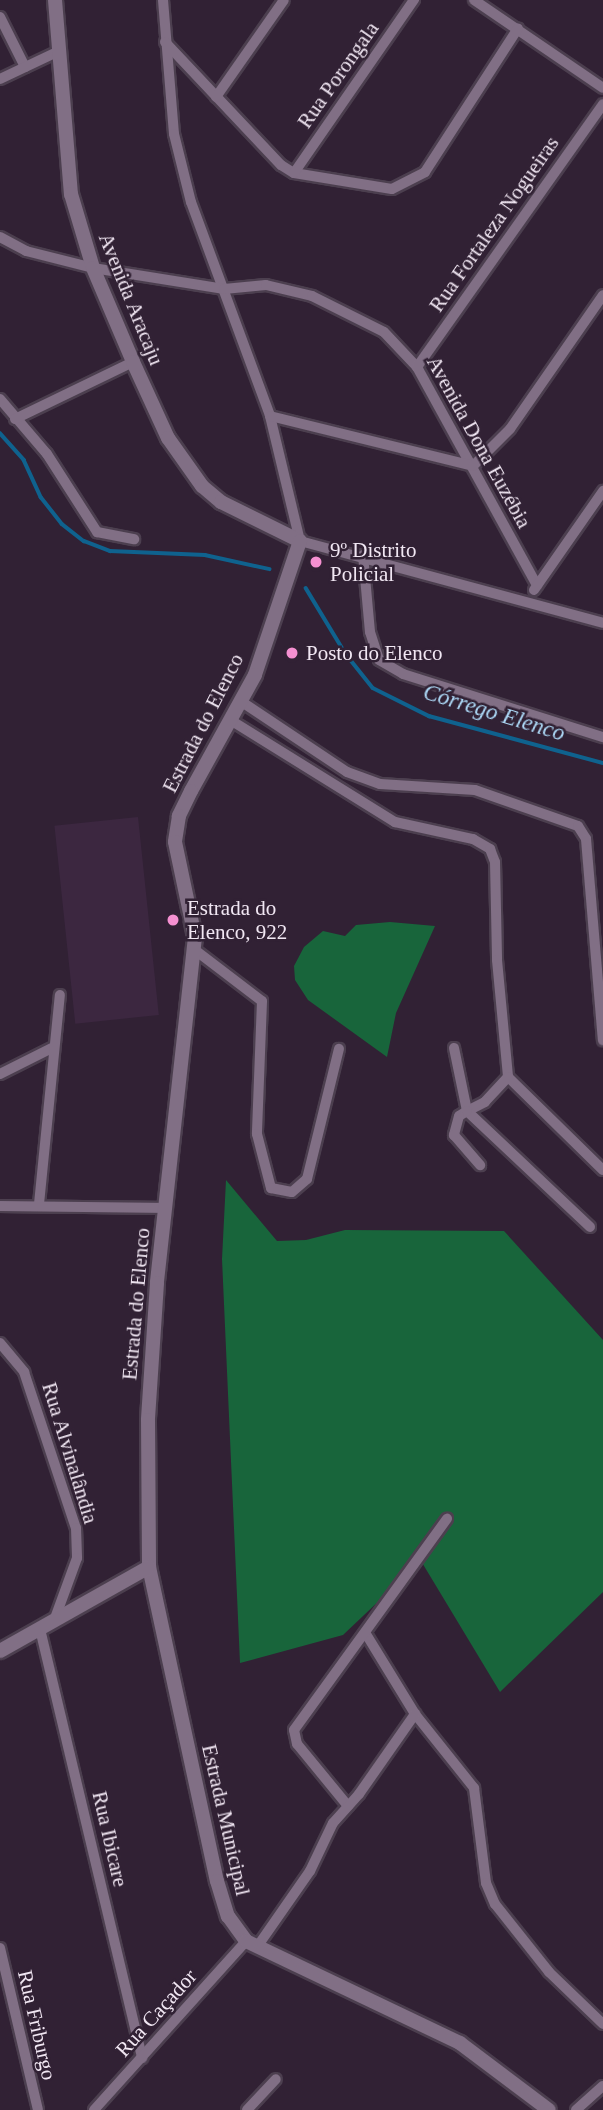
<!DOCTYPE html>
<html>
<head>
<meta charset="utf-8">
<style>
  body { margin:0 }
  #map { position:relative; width:603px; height:2110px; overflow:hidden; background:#312134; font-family:"Times New Roman",serif }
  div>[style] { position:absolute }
  .built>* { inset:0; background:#3c2740; transform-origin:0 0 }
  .forest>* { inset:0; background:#18653b }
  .stream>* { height:3.5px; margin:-1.75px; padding:0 1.75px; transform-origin:1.75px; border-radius:1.75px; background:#0f628e }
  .roads { filter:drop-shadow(2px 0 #4c3f4f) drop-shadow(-2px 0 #4c3f4f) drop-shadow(0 2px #4c3f4f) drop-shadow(0 -2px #4c3f4f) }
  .street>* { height:10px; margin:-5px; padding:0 5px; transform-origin:5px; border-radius:5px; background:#816f85 }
  .secondary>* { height:14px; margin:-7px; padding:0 7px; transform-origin:7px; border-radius:7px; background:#816f85 }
  .dots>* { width:19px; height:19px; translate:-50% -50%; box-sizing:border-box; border:4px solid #312134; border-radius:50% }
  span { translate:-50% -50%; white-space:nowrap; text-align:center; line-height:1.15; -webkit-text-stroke:5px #312134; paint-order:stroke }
  .street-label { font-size:21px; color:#f1e7f3 }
  .poi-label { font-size:21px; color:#f1e7f3 }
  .left { translate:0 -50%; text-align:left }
  .water-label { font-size:23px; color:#add9f7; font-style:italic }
</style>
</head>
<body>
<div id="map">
  <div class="built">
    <div style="left:138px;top:817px;width:199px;height:84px;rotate:84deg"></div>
  </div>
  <div class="forest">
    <div style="clip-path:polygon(390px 922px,435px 926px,396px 1013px,387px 1057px,308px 1000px,295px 980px,294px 966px,304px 947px,323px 931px,345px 936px,356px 925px)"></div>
    <div style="clip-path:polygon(226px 1180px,277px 1241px,306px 1240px,345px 1230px,504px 1231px,603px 1340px,603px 1592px,500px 1692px,421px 1561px,343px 1635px,240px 1663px,222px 1259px)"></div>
  </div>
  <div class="stream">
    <div style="left:0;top:433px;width:36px;rotate:48deg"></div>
    <div style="left:24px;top:460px;width:41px;rotate:65.3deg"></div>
    <div style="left:41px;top:497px;width:34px;rotate:52deg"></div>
    <div style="left:62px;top:524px;width:28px;rotate:38deg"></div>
    <div style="left:84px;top:541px;width:28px;rotate:21deg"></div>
    <div style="left:110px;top:551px;width:95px;rotate:2.4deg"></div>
    <div style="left:205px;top:555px;width:66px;rotate:12.3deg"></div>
    <div style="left:306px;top:588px;width:77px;rotate:58.8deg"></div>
    <div style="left:346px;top:654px;width:43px;rotate:51.5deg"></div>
    <div style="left:373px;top:688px;width:63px;rotate:26.6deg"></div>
    <div style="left:429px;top:716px;width:180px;rotate:15.1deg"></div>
  </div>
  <div class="roads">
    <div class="street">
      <div style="left:163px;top:0;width:134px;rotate:85.3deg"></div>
      <div style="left:174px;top:134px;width:70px;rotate:76deg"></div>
      <div style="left:191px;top:202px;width:228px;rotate:69.7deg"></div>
      <div style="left:270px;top:416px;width:129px;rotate:76.5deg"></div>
      <div style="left:300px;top:541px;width:314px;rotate:15.1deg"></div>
      <div style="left:474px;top:0;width:156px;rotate:34.3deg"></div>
      <div style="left:0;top:17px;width:56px;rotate:63.4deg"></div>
      <div style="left:165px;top:42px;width:169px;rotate:46.7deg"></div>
      <div style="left:281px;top:165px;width:15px;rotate:32deg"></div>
      <div style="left:294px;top:173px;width:99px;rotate:9.3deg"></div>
      <div style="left:392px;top:189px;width:37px;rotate:-27deg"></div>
      <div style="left:425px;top:172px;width:171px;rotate:-57.1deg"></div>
      <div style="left:0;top:79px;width:63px;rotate:-25.3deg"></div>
      <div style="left:216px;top:97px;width:118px;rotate:-55deg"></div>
      <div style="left:294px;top:173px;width:211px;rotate:-55.3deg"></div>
      <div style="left:0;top:237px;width:30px;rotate:28deg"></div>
      <div style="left:26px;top:251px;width:69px;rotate:14.2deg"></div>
      <div style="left:93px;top:268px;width:133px;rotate:9.1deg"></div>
      <div style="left:224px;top:289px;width:42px;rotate:-5.4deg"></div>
      <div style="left:266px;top:285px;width:47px;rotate:13.4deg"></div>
      <div style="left:312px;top:296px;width:80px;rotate:26.6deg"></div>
      <div style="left:384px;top:332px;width:48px;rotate:46.7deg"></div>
      <div style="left:417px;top:367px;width:249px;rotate:61.2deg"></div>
      <div style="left:417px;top:367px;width:322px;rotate:-54.7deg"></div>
      <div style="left:0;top:399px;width:72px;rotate:49.5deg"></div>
      <div style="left:47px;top:454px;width:93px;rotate:57.3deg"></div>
      <div style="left:97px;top:532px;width:38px;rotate:11deg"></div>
      <div style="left:270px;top:416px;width:209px;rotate:13.8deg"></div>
      <div style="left:473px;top:466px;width:52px;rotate:-45deg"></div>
      <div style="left:510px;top:429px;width:163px;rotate:-55.2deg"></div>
      <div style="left:15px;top:419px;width:131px;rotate:-25.8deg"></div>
      <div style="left:363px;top:555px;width:77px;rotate:84.8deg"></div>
      <div style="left:370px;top:632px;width:29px;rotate:72deg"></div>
      <div style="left:379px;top:660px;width:28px;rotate:30deg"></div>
      <div style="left:403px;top:674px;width:210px;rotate:17.5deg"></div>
      <div style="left:534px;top:590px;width:121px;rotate:-55.1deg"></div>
      <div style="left:242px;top:702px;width:126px;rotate:33.7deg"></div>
      <div style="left:347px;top:772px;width:35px;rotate:20deg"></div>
      <div style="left:380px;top:784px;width:95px;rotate:3.6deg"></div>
      <div style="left:475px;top:790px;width:109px;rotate:19.3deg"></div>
      <div style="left:578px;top:826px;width:15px;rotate:58deg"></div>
      <div style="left:586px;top:839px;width:202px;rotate:85.2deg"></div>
      <div style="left:232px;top:721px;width:192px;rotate:31.8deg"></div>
      <div style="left:395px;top:822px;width:80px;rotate:12.3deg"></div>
      <div style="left:473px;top:839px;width:20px;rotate:30deg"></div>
      <div style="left:490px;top:849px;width:14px;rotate:69deg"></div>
      <div style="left:495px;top:862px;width:98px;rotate:88.8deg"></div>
      <div style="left:497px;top:960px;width:118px;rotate:84.6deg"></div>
      <div style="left:508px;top:1077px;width:34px;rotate:133deg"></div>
      <div style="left:485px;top:1102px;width:20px;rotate:153deg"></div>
      <div style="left:467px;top:1111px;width:169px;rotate:43.3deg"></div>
      <div style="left:195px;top:950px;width:84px;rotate:37.3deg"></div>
      <div style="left:262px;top:1001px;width:133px;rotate:92.2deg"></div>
      <div style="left:257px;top:1134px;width:56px;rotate:75.5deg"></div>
      <div style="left:271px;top:1188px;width:21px;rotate:11deg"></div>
      <div style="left:292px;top:1192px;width:20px;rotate:-41deg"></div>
      <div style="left:307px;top:1179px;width:134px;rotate:-76.2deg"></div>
      <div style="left:454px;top:1048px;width:64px;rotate:78.3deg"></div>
      <div style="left:467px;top:1111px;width:9px;rotate:148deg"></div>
      <div style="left:459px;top:1116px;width:20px;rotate:105deg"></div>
      <div style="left:454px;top:1135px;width:40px;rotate:49deg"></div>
      <div style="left:0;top:1074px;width:58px;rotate:-26.6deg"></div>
      <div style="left:508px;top:1077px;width:133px;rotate:44.4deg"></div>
      <div style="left:39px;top:1204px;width:210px;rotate:-84.3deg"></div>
      <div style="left:0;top:1206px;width:165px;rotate:0.7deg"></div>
      <div style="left:0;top:1343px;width:38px;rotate:50deg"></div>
      <div style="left:24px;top:1372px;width:164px;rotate:71.6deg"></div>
      <div style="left:76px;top:1528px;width:30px;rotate:88deg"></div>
      <div style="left:77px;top:1558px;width:67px;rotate:110.1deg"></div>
      <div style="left:40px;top:1629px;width:441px;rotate:76.6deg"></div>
      <div style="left:366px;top:1634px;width:94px;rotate:58.5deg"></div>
      <div style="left:415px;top:1714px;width:95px;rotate:51.4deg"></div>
      <div style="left:474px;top:1788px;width:96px;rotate:82.8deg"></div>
      <div style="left:486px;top:1883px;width:23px;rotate:67deg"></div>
      <div style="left:495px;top:1904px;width:87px;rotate:51.5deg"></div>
      <div style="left:549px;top:1972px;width:75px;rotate:43.9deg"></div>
      <div style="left:348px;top:1806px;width:80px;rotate:-129.4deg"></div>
      <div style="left:297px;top:1744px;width:14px;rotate:-102deg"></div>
      <div style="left:294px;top:1730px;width:261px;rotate:-54.1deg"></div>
      <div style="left:257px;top:1947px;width:93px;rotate:-55.1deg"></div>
      <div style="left:310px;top:1871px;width:53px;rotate:-64.4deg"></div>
      <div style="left:333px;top:1823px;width:39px;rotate:-48deg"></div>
      <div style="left:359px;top:1794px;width:98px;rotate:-55deg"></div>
      <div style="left:0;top:1948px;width:166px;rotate:76.8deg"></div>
      <div style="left:94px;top:2110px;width:227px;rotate:-48deg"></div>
      <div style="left:247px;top:2110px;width:42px;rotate:-46.9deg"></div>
      <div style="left:576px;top:2110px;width:36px;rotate:-42deg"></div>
    </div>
    <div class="secondary">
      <div style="left:55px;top:0;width:195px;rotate:85.3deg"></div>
      <div style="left:71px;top:194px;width:77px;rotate:73.4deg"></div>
      <div style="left:93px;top:268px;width:102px;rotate:66.9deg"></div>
      <div style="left:133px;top:362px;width:84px;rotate:65.3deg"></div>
      <div style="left:168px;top:438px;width:59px;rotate:54.7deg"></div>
      <div style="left:202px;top:486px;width:25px;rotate:40deg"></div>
      <div style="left:221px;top:502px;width:88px;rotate:26.3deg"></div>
      <div style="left:300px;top:541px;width:141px;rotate:108.6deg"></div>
      <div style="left:255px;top:675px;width:132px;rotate:118.9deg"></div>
      <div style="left:191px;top:791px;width:28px;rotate:116deg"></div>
      <div style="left:179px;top:816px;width:26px;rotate:99deg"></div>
      <div style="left:175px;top:842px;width:97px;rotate:78.1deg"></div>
      <div style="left:195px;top:937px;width:348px;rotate:96.3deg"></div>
      <div style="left:157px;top:1283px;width:137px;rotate:93.8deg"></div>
      <div style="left:148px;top:1420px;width:147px;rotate:89.6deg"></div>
      <div style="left:149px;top:1567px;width:321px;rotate:77.8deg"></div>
      <div style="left:217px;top:1881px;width:37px;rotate:73deg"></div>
      <div style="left:228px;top:1916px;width:31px;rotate:54deg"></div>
      <div style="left:246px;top:1941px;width:237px;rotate:25.5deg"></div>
      <div style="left:460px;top:2043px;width:111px;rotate:37deg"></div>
      <div style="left:0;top:1651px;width:171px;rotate:-29.4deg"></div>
    </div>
  </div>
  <div class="dots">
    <div style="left:316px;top:562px;background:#f590d1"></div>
    <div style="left:292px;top:653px;background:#f590d1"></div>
    <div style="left:173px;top:920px;background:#f590d1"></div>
  </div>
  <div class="street-label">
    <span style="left:338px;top:75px;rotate:-55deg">Rua Porongala</span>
    <span style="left:494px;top:224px;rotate:-55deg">Rua Fortaleza Nogueiras</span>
    <span style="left:131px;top:299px;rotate:68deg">Avenida Aracaju</span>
    <span style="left:479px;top:442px;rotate:61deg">Avenida Dona Euzébia</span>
    <span style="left:203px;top:723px;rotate:-63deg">Estrada do Elenco</span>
    <span style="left:136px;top:1304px;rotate:-85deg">Estrada do Elenco</span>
    <span style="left:70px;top:1453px;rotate:73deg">Rua Alvinalândia</span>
    <span style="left:226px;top:1820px;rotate:77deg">Estrada Municipal</span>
    <span style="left:110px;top:1839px;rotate:77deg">Rua Ibicare</span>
    <span style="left:156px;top:2013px;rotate:-48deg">Rua Caçador</span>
    <span style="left:37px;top:2025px;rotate:77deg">Rua Friburgo</span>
  </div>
  <div class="poi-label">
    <span class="left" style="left:330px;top:562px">9º Distrito<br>Policial</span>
    <span class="left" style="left:306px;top:653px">Posto do Elenco</span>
    <span class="left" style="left:187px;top:920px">Estrada do<br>Elenco, 922</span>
  </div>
  <div class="water-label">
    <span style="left:494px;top:713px;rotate:17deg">Córrego Elenco</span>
  </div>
</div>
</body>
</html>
